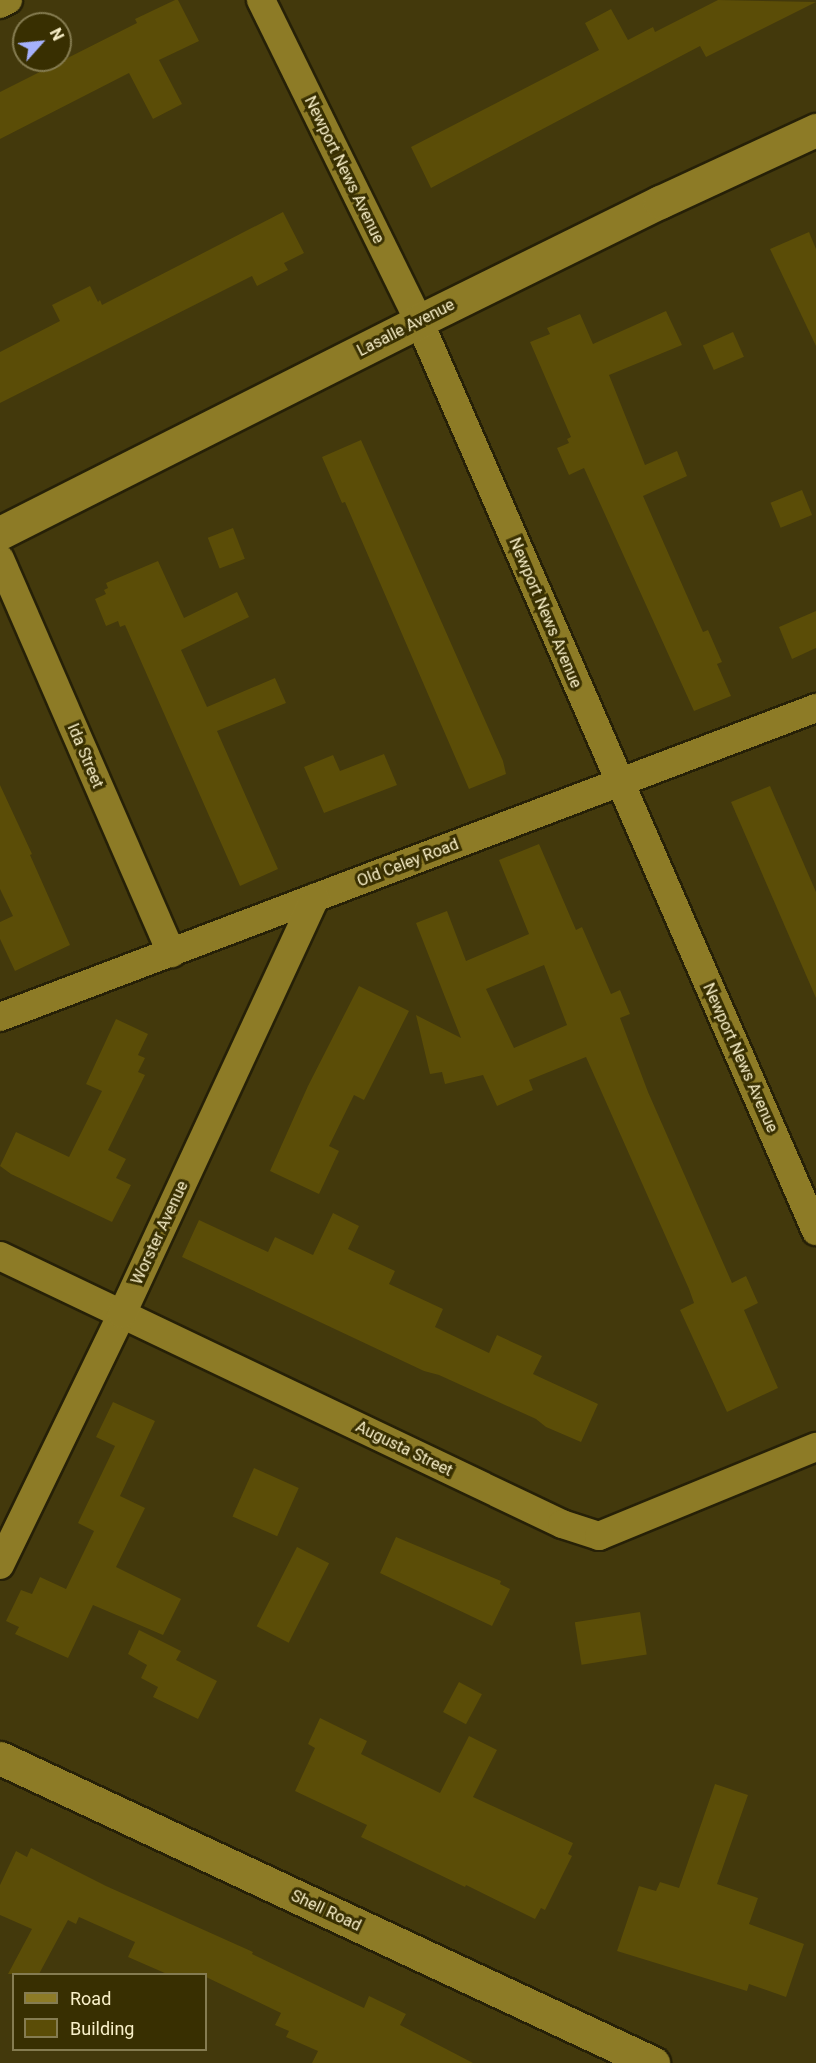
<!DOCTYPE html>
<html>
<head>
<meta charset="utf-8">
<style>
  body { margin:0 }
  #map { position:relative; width:816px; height:2063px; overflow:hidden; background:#43390c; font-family:Roboto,sans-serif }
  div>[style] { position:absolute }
  .building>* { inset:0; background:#5b4d07; transform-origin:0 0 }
  .roads { filter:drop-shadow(2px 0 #262007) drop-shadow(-2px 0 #262007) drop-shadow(0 2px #262007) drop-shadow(0 -2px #262007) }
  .minor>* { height:28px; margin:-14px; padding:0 14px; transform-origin:14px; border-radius:14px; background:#8d7b26 }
  .tertiary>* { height:33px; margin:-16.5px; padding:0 16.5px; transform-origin:16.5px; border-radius:16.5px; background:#8d7b26 }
  .secondary>* { height:33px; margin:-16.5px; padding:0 16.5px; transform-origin:16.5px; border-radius:16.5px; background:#8d7b26 }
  span { translate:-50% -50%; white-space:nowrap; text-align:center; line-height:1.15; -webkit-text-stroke:6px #382f01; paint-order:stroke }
  .street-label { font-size:16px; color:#f9f0c9 }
  .legend { position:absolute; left:12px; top:1973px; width:195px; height:78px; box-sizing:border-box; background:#382f01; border:2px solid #857c51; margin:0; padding:8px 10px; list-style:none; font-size:18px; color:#f9f0c9 }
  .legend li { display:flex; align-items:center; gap:12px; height:30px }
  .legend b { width:30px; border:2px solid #857c51 }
  .north { position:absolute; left:12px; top:12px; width:60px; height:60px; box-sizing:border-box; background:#382f01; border:2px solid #857c51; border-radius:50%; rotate:63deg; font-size:16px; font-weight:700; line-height:24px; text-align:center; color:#f9f0c9 }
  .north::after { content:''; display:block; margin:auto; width:21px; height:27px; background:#a5b1fc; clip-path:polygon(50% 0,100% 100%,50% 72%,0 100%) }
</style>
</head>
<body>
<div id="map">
  <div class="building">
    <div style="clip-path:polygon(175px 0,178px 0,199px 41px,159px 60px,182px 104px,153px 119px,129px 73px,0 139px,0 92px,137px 23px,135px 19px)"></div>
    <div style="clip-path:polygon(718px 0,816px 2px,706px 57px,700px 46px,431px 188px,411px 147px,599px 50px,585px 23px,611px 9px,628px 40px,653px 27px,655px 32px)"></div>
    <div style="clip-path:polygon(283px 212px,304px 253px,284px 263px,288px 270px,257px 286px,252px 276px,0 403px,0 352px,60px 321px,52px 305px,90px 286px,98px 302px,100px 300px,102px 305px)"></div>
    <div style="clip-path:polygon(809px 232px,816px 249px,816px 346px,770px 249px)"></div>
    <div style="clip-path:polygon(666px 311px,682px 345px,609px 375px,645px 465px,677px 451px,687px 476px,643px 496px,703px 632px,708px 630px,722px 662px,717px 664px,731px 696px,694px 711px,584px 468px,569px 475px,557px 448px,569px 443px,567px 439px,571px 437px,530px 342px,550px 334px,547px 328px,580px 314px,593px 344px)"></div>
    <div style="left:733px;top:332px;width:27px;height:33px;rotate:66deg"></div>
    <div style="clip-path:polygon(361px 440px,503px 761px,506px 774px,469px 789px,345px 502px,342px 503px,322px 457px)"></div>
    <div style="left:802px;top:490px;width:27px;height:34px;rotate:68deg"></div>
    <div style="left:233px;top:528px;width:33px;height:27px;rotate:69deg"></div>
    <div style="clip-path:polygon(158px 561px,184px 618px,237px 592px,249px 617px,181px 650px,207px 707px,275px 678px,286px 703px,217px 731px,278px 869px,240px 886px,125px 625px,120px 627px,118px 621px,106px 626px,95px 599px,106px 594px,104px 590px,108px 588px,106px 583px)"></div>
    <div style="clip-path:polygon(816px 611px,816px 648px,792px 659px,779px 627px)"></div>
    <div style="clip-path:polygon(384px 754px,397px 785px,324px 813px,304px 767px,333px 755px,340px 771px)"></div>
    <div style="clip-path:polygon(0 785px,32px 854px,30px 855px,70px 945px,15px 971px,0 939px,0 922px,13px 916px,0 889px)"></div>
    <div style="clip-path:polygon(770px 786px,816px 892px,816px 998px,731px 802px)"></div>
    <div style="clip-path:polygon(evenodd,539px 844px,576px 930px,582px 927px,611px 994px,620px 990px,630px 1014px,620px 1018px,648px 1092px,732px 1283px,746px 1276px,758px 1303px,744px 1310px,778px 1388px,727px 1412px,680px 1310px,694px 1303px,689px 1289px,586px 1057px,529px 1080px,533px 1090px,497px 1106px,483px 1075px,445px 1084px,442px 1072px,430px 1074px,416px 1015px,461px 1038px,416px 923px,447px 911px,466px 961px,529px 934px,499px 860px,539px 844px,544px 965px,567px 1025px,514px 1048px,486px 989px,544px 965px)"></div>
    <div style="clip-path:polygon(359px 986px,409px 1011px,364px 1100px,354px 1095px,329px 1146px,339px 1151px,319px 1194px,270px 1171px,308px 1086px)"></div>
    <div style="clip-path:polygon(116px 1019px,148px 1034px,138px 1055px,145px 1058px,138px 1072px,145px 1075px,108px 1150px,126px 1159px,116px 1178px,131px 1185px,112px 1222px,11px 1174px,0 1166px,16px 1132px,69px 1157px,102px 1091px,86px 1084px)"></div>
    <div style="clip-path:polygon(333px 1213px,359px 1226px,348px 1249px,395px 1271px,389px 1284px,443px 1309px,435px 1327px,489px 1353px,497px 1335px,542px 1356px,533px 1374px,598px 1404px,581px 1442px,546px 1427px,536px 1419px,439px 1375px,424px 1371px,182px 1257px,199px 1220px,268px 1252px,275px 1237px,313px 1255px)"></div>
    <div style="clip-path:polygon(113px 1402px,155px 1421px,120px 1496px,145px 1508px,116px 1567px,181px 1599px,163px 1635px,93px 1605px,68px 1658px,15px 1634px,19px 1627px,6px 1621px,21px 1590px,32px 1594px,40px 1577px,66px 1589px,94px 1531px,78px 1523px,115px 1446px,96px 1437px)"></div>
    <div style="left:254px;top:1468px;width:49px;height:53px;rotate:24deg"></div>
    <div style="clip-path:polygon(396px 1537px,501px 1581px,500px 1584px,510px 1589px,492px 1626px,380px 1573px)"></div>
    <div style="left:297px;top:1547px;width:36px;height:89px;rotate:27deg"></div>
    <div style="left:640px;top:1612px;width:43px;height:66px;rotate:81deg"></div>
    <div style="clip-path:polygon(139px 1630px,181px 1651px,176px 1660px,217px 1681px,198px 1719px,153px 1697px,158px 1687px,141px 1678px,147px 1665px,128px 1654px)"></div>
    <div style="left:459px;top:1682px;width:26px;height:34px;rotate:28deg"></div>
    <div style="clip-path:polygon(320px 1718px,367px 1741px,361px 1754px,440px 1793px,469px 1736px,497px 1750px,473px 1797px,573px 1843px,568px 1854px,572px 1856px,545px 1910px,541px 1908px,535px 1919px,466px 1885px,465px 1887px,361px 1837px,367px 1825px,295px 1791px,315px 1748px,308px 1744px)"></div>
    <div style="clip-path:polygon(715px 1784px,748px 1795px,717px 1884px,758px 1898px,749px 1924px,804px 1944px,786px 1997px,749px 1984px,747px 1991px,617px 1951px,639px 1886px,656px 1891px,660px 1882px,679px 1888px)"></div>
    <div style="clip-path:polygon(31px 1848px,106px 1886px,253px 1952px,252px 1954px,364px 2008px,369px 1996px,406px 2014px,400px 2025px,473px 2063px,312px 2063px,318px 2051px,286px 2037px,289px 2031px,275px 2025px,281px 2013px,206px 1977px,206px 1974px,167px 1974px,128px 1957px,135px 1942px,79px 1917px,76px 1924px,68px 1920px,39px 1974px,8px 1974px,32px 1929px,0 1915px,0 1885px,16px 1851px,27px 1857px)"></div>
  </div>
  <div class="roads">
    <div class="minor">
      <div style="left:261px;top:0;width:358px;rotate:63.8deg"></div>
      <div style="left:419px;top:321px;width:993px;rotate:66.43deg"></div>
      <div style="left:0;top:4px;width:9px;rotate:-27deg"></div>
      <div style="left:0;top:559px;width:430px;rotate:66.5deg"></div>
      <div style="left:0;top:1017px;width:873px;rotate:-20.74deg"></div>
      <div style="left:0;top:1256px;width:623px;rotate:25.49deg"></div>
      <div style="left:562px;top:1524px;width:39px;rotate:18deg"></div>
      <div style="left:599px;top:1536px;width:235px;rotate:-22.3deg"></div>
      <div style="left:0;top:1565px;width:279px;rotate:-64.1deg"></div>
      <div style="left:122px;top:1314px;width:459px;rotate:-65.1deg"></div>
    </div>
    <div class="tertiary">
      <div style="left:0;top:1758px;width:721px;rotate:25.04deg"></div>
    </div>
    <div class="secondary">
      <div style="left:0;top:533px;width:470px;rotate:-26.8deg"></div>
      <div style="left:419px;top:321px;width:269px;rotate:-26.3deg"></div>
      <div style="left:660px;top:202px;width:172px;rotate:-24.8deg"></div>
    </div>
  </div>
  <div class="street-label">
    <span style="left:344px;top:170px;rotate:64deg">Newport News Avenue</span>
    <span style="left:406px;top:328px;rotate:-27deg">Lasalle Avenue</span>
    <span style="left:545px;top:613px;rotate:67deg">Newport News Avenue</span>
    <span style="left:85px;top:756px;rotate:67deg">Ida Street</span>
    <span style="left:408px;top:863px;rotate:-21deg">Old Celey Road</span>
    <span style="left:740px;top:1058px;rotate:66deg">Newport News Avenue</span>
    <span style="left:160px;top:1233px;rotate:-65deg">Worster Avenue</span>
    <span style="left:404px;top:1449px;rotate:26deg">Augusta Street</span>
    <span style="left:326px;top:1911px;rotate:25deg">Shell Road</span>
  </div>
  <ul class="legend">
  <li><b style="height:8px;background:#8d7b26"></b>Road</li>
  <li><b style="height:16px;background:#5b4d07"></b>Building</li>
  </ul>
  <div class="north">N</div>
</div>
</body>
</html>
